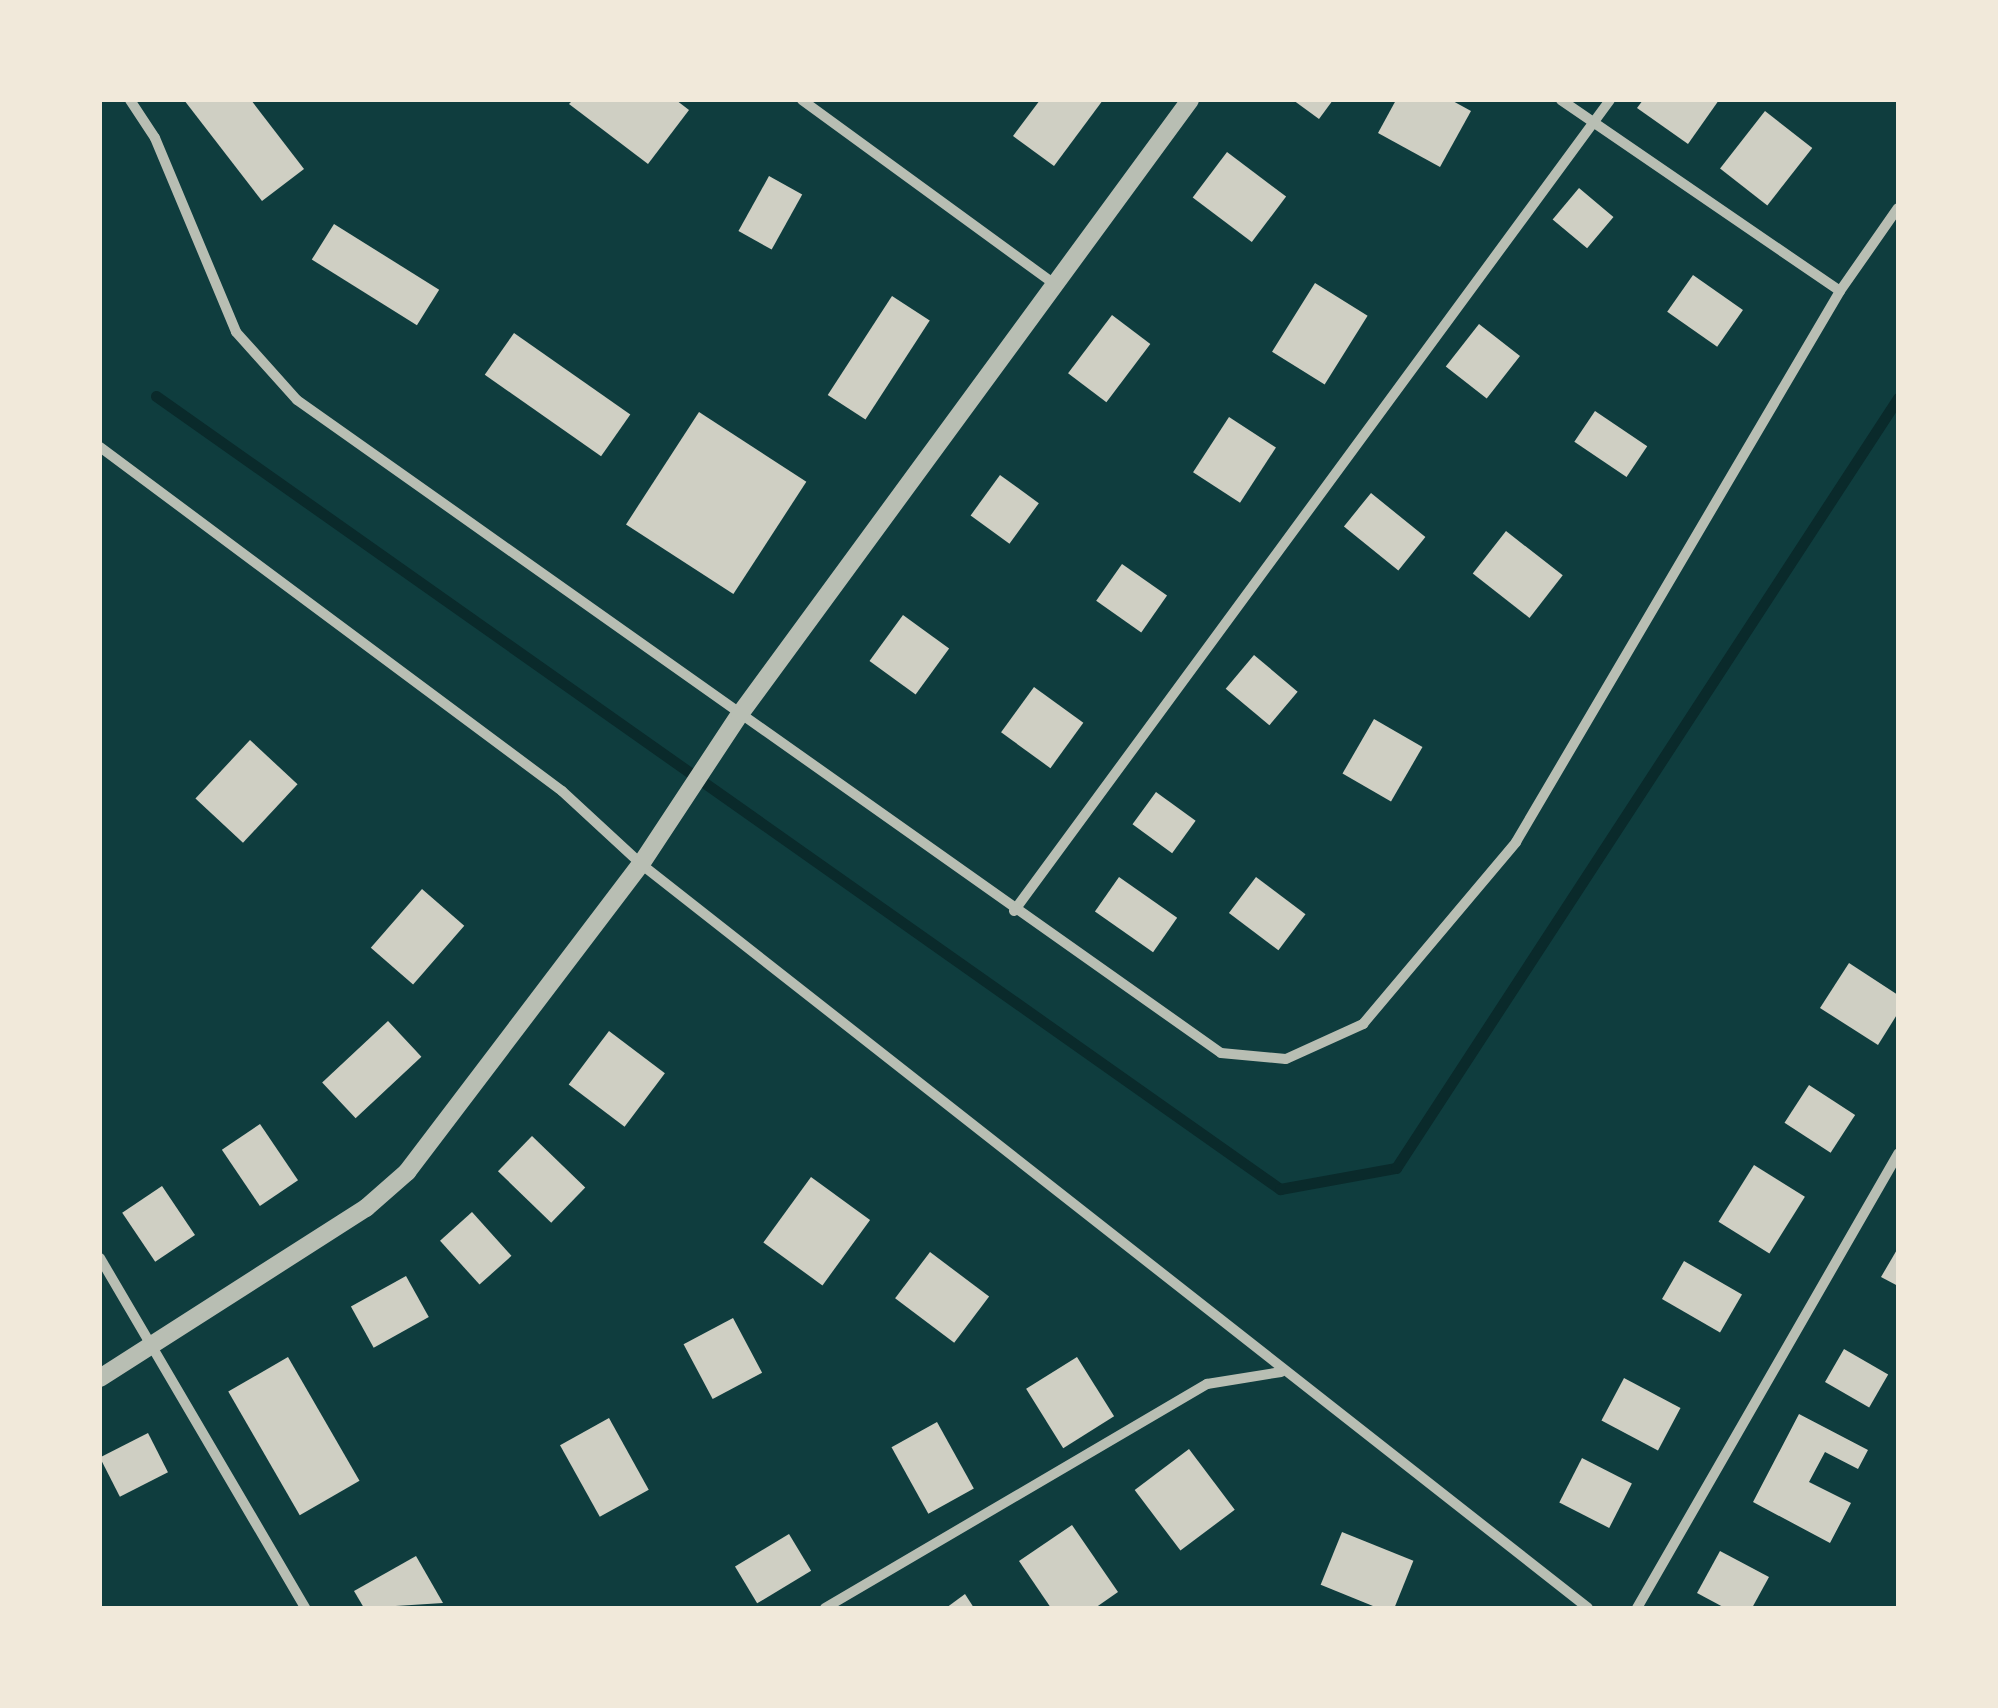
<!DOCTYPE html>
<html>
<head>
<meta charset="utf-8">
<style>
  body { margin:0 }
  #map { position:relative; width:1998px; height:1708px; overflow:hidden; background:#0f3d3e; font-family:Manrope,sans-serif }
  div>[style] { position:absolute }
  .stream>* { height:11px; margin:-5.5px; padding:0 5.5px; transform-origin:5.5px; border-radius:5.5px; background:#0a2a2b }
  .building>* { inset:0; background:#cfcfc3; transform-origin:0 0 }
  .minor>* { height:10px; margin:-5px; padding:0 5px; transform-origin:5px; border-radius:5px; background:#b8beb3 }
  .tertiary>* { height:18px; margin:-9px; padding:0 9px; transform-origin:9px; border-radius:9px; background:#b8beb3 }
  span { translate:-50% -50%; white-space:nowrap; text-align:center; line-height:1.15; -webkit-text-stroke:8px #f1e9da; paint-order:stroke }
  .frame { position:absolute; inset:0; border:102px solid #f1e9da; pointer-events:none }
</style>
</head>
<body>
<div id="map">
  <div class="stream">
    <div style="left:156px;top:396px;width:1376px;rotate:35.2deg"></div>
    <div style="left:1280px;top:1189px;width:118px;rotate:-10.3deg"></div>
    <div style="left:1396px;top:1168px;width:919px;rotate:-56.9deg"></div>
  </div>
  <div class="building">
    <div style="clip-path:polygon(184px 100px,251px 100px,304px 169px,262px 201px)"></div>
    <div style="clip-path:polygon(573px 100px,676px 100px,689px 110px,648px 164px,569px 104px)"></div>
    <div style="clip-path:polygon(1040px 100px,1103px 100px,1054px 166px,1013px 136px)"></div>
    <div style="clip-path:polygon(1293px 100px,1333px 100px,1319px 119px)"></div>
    <div style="clip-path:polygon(1396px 100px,1451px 100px,1471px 111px,1440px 167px,1378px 133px)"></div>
    <div style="clip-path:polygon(1643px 100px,1719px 100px,1688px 144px,1637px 108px)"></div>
    <div style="left:1765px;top:111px;width:60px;height:73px;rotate:38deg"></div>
    <div style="left:1227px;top:152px;width:74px;height:57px;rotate:37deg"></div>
    <div style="left:769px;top:176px;width:38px;height:63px;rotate:29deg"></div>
    <div style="left:1579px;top:188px;width:45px;height:41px;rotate:40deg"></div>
    <div style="left:334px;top:224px;width:124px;height:42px;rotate:32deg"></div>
    <div style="left:1693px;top:275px;width:61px;height:45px;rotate:35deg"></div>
    <div style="left:1315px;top:283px;width:62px;height:81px;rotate:32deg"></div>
    <div style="left:892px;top:296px;width:45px;height:118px;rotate:33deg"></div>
    <div style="left:1112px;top:315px;width:48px;height:73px;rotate:37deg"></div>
    <div style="left:1479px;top:324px;width:52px;height:54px;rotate:38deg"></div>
    <div style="left:514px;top:333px;width:142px;height:51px;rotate:35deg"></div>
    <div style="left:1595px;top:411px;width:63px;height:37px;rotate:34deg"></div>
    <div style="left:699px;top:412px;width:128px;height:134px;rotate:33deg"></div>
    <div style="left:1229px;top:417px;width:56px;height:66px;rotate:33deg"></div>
    <div style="left:1000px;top:475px;width:48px;height:50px;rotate:36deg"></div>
    <div style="left:1371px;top:493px;width:70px;height:43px;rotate:39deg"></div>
    <div style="left:1506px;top:531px;width:72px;height:54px;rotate:38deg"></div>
    <div style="left:1122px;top:564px;width:55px;height:45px;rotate:35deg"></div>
    <div style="left:903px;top:615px;width:57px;height:57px;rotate:36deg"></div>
    <div style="left:1254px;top:655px;width:57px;height:44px;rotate:40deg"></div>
    <div style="left:1034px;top:687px;width:61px;height:56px;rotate:36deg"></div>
    <div style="left:1374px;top:719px;width:56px;height:63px;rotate:30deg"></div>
    <div style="left:250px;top:740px;width:65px;height:80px;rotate:43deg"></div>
    <div style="left:1156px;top:792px;width:49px;height:40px;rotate:36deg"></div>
    <div style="left:1119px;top:877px;width:71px;height:42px;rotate:35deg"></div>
    <div style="left:1256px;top:877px;width:62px;height:45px;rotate:37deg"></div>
    <div style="left:422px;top:889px;width:56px;height:78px;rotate:41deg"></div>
    <div style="clip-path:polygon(1849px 963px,1898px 995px,1898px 1013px,1878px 1045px,1820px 1008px)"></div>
    <div style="left:388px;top:1021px;width:49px;height:90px;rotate:47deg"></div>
    <div style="left:609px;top:1031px;width:70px;height:67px;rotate:37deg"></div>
    <div style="left:1809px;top:1085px;width:55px;height:45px;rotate:33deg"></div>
    <div style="left:260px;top:1124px;width:68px;height:46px;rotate:56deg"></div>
    <div style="left:532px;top:1136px;width:74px;height:49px;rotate:44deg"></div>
    <div style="left:1754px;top:1165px;width:60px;height:67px;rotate:32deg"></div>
    <div style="left:811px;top:1177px;width:73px;height:81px;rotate:36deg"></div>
    <div style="left:162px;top:1186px;width:59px;height:48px;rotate:56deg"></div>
    <div style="left:472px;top:1212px;width:59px;height:43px;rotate:48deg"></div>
    <div style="clip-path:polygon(1898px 1248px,1898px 1286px,1881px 1277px)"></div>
    <div style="left:930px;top:1252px;width:74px;height:58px;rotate:37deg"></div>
    <div style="left:1684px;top:1261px;width:67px;height:44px;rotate:30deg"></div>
    <div style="left:406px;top:1276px;width:47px;height:63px;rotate:61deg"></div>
    <div style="left:733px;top:1318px;width:62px;height:56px;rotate:62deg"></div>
    <div style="left:1844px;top:1349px;width:51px;height:38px;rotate:30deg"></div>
    <div style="left:288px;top:1357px;width:143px;height:69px;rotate:60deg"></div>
    <div style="left:1077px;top:1357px;width:70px;height:60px;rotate:58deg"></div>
    <div style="left:1624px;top:1378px;width:64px;height:48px;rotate:28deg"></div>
    <div style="clip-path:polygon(1799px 1414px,1868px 1450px,1858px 1469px,1825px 1452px,1809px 1482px,1851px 1503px,1830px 1543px,1753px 1502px)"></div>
    <div style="left:609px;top:1418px;width:82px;height:56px;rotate:61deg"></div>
    <div style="left:937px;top:1422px;width:76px;height:52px;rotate:61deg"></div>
    <div style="left:148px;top:1433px;width:44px;height:54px;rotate:63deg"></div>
    <div style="left:1189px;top:1449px;width:76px;height:68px;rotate:53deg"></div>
    <div style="left:1582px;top:1458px;width:56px;height:50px;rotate:27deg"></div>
    <div style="clip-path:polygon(1072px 1525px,1118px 1592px,1095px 1608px,1051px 1608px,1019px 1561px)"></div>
    <div style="left:1342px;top:1532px;width:77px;height:57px;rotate:22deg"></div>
    <div style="left:789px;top:1534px;width:43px;height:63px;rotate:59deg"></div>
    <div style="clip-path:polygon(1720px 1551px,1769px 1577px,1752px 1608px,1725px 1608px,1697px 1593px)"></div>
    <div style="clip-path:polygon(416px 1556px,443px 1603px,364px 1608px,354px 1591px)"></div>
    <div style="clip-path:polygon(965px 1594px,974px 1608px,946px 1608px)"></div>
  </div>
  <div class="minor">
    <div style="left:130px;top:100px;width:45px;rotate:56.7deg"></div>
    <div style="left:155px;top:138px;width:210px;rotate:67.3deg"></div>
    <div style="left:236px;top:332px;width:91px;rotate:48.1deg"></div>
    <div style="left:297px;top:400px;width:1131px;rotate:35.25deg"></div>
    <div style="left:1221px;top:1053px;width:65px;rotate:5.3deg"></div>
    <div style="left:1286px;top:1059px;width:85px;rotate:-24.4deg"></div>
    <div style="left:1363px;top:1024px;width:238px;rotate:-49.9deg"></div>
    <div style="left:1516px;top:842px;width:639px;rotate:-59.54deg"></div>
    <div style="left:1840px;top:291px;width:101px;rotate:-55.1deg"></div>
    <div style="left:802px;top:100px;width:312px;rotate:36.1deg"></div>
    <div style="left:1561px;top:100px;width:338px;rotate:34.4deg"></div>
    <div style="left:100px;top:447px;width:576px;rotate:36.67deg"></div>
    <div style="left:562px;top:791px;width:108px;rotate:42.7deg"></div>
    <div style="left:641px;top:864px;width:1204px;rotate:38.15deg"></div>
    <div style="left:1014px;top:911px;width:1006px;rotate:-53.69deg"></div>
    <div style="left:100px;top:1258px;width:406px;rotate:59.6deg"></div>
    <div style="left:825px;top:1608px;width:443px;rotate:-30.4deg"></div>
    <div style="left:1207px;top:1384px;width:75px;rotate:-9.2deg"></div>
    <div style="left:1637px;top:1608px;width:524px;rotate:-60.11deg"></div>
  </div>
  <div class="tertiary">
    <div style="left:100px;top:1378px;width:316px;rotate:-32.6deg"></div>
    <div style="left:366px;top:1208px;width:55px;rotate:-41.3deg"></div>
    <div style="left:407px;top:1172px;width:387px;rotate:-52.8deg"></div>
    <div style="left:641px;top:864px;width:180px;rotate:-56.6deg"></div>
    <div style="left:740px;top:714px;width:761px;rotate:-53.76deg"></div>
  </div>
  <div class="frame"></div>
</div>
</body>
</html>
